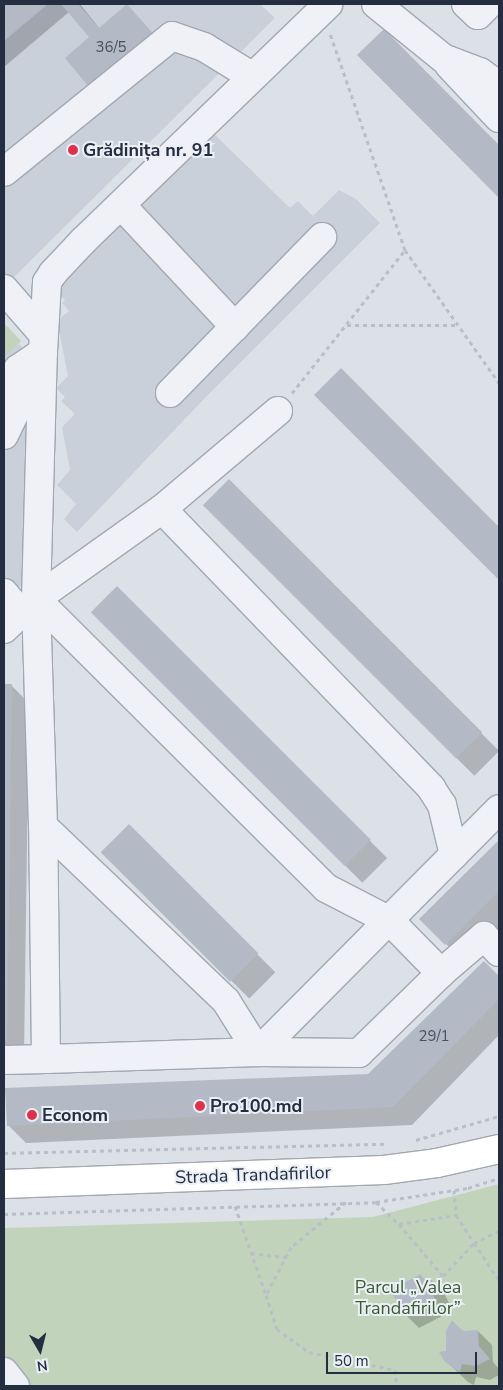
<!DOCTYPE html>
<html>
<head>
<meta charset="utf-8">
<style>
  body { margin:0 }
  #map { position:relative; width:503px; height:1390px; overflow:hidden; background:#dce1e8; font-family:"Nunito Sans",sans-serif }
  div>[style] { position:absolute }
  .built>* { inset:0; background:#cad0da }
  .green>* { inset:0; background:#c2d3bc }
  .shadow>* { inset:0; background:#0003; transform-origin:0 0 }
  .building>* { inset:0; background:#b3bac5; transform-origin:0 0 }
  .path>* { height:3px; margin-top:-1.5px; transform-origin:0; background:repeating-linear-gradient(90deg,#babec7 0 4px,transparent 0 8px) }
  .roads { filter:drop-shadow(1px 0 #a1a8b2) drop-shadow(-1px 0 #a1a8b2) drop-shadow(0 1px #a1a8b2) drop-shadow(0 -1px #a1a8b2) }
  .minor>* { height:28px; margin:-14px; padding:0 14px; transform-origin:14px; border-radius:14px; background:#eff1f6 }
  .major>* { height:28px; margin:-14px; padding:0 14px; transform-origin:14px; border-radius:14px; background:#fff }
  .dots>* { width:14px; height:14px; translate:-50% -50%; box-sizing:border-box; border:2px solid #ebf0f6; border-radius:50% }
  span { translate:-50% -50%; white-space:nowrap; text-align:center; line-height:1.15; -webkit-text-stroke:4px #ebf0f6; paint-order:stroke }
  .number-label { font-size:15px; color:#485161 }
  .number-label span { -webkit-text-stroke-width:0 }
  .poi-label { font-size:18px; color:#242e40; font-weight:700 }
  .left { translate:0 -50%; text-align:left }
  .street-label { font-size:18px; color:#242e40 }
  .park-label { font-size:18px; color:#395d30 }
  .frame { position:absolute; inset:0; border:5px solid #242e40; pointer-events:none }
  .north { position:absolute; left:15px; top:1325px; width:50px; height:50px; -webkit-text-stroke:4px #ebf0f6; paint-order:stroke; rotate:172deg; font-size:14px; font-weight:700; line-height:20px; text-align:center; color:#242e40 }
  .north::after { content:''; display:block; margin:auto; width:18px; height:22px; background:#242e40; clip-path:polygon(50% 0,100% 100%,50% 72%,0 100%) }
  .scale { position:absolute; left:326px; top:1352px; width:151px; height:22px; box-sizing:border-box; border:2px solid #242e40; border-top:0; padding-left:6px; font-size:15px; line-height:18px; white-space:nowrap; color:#242e40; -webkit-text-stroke:4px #ebf0f6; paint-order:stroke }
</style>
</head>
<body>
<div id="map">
  <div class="built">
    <div style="clip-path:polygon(4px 4px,260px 4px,275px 18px,6px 285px,4px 282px)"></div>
    <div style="clip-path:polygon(212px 132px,290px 208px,298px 201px,313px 216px,339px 190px,356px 199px,380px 223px,203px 400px,77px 532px,64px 519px,76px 504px,57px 485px,70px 470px,62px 427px,75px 414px,61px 401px,65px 397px,56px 388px,68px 376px,57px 321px,69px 311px,62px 303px,65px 300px,59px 294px,59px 287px)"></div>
    <div style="clip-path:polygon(4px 325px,26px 352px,31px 366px,29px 578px,4px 602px)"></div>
  </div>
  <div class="green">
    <div style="clip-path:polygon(4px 323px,21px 341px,4px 358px)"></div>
    <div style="clip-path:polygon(499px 1184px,499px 1386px,4px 1386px,4px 1228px,373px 1217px)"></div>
  </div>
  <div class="shadow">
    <div style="clip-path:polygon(4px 4px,80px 4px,100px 29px,127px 5px,170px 53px,91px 37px,69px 12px,4px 67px)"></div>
    <div style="left:229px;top:481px;width:382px;height:35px;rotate:45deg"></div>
    <div style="left:117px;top:588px;width:382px;height:35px;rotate:45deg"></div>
    <div style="clip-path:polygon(4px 685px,11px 685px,29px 703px,24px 1057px,4px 1057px)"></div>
    <div style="left:129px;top:826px;width:207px;height:37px;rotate:45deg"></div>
    <div style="clip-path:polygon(499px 841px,499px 927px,464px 962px,421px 919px)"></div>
    <div style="clip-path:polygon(484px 962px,499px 978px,499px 1035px,412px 1125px,26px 1143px,8px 1125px,368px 1075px)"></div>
    <div style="clip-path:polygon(420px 1275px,426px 1281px,430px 1279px,444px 1293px,449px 1303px,445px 1306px,448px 1313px,419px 1328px,405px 1314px)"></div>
    <div style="clip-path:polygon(478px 1331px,492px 1345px,493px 1362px,499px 1369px,499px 1375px,490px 1380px,476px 1377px,474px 1385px,468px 1382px,446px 1361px,448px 1352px,463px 1332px)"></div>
  </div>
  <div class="building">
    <div style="clip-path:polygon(4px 4px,48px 4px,4px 41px)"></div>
    <div style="clip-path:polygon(61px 4px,78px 4px,99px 28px,127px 4px,157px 38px,93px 92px,65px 58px,89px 37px)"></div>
    <div style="clip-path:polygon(384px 29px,499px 145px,499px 198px,357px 55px)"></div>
    <div style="clip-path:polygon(341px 368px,499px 527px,499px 580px,314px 395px)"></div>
    <div style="left:229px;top:479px;width:358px;height:37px;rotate:45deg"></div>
    <div style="left:117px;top:586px;width:359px;height:37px;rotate:45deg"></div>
    <div style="clip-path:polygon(4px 684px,12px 684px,7px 1040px,4px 1040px)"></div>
    <div style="left:129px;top:824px;width:183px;height:40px;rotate:45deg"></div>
    <div style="clip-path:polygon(499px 840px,499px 891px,445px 945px,419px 919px)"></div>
    <div style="clip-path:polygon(484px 961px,499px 976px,499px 999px,393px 1107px,7px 1126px,5px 1088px,368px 1074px)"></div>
    <div style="clip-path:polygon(421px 1274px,424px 1280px,430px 1278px,436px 1289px,432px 1292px,435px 1299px,404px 1315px,390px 1290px)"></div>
    <div style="clip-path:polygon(452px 1320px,463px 1331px,478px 1330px,479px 1346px,490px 1359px,476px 1366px,462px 1364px,460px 1372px,445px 1362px,439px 1352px,446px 1351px,446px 1331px)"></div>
  </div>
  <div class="path">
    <div style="left:405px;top:250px;width:163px;rotate:54.7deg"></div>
    <div style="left:347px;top:325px;width:111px"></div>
    <div style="left:292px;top:393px;width:182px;rotate:-51.7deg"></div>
    <div style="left:405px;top:250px;width:229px;rotate:-109.1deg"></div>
    <div style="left:416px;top:1140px;width:86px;rotate:-16.1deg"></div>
    <div style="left:4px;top:1153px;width:381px;rotate:-1.4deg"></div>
    <div style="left:454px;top:1190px;width:25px;rotate:85deg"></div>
    <div style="left:346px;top:1202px;width:71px;rotate:140.7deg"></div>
    <div style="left:291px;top:1247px;width:54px;rotate:117.5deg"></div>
    <div style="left:266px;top:1295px;width:36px;rotate:72deg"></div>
    <div style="left:277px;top:1329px;width:39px;rotate:36deg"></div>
    <div style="left:309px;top:1352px;width:88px;rotate:11.8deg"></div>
    <div style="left:395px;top:1370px;width:16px;rotate:83deg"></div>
    <div style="left:376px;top:1202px;width:32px;rotate:44deg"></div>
    <div style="left:399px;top:1224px;width:68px;rotate:49.8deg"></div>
    <div style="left:443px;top:1276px;width:45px;rotate:-46.8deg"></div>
    <div style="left:474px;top:1243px;width:45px;rotate:56deg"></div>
    <div style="left:235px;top:1206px;width:94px;rotate:70.8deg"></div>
    <div style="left:4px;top:1214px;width:372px;rotate:-1.8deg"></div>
    <div style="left:376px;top:1202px;width:93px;rotate:-8.7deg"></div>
    <div style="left:468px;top:1188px;width:33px;rotate:-18deg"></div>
    <div style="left:399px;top:1224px;width:58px;rotate:-9deg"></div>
    <div style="left:456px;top:1215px;width:33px;rotate:57deg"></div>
    <div style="left:474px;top:1243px;width:28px;rotate:-26deg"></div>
    <div style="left:251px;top:1253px;width:35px;rotate:7deg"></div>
  </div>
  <div class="roads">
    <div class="minor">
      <div style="left:376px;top:4px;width:86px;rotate:38.9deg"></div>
      <div style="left:443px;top:58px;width:40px;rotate:21deg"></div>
      <div style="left:480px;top:72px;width:24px;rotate:36deg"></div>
      <div style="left:466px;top:4px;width:16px;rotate:43deg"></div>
      <div style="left:478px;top:15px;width:16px;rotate:-45deg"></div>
      <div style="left:449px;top:65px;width:73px;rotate:46.7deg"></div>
      <div style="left:4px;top:172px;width:216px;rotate:-39deg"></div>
      <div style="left:172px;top:36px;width:34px;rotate:19deg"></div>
      <div style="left:204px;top:47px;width:57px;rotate:31.5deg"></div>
      <div style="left:121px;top:205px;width:167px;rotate:46.9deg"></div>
      <div style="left:4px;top:289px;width:60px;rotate:49.1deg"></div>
      <div style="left:170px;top:393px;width:218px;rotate:-45.7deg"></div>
      <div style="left:278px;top:411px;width:152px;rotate:139.8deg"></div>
      <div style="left:162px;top:509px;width:155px;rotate:144.5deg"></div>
      <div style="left:36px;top:599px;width:409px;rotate:44.9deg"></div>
      <div style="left:326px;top:888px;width:72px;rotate:27.3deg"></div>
      <div style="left:390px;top:921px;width:73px;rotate:45.6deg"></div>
      <div style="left:441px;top:973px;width:57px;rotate:-40.7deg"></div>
      <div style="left:484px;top:936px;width:22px;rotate:47deg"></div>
      <div style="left:4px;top:435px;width:32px;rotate:-64deg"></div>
      <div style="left:18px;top:406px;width:37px;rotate:-90deg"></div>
      <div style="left:18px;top:369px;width:30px;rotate:-34deg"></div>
      <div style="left:162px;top:509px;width:388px;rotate:46deg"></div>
      <div style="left:431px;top:788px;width:20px;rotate:57deg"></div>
      <div style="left:442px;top:805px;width:51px;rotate:76.5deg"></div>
      <div style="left:4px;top:593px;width:26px;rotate:50deg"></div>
      <div style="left:4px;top:629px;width:44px;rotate:-43.2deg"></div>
      <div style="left:36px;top:599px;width:247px;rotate:-88.4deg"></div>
      <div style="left:43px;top:352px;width:70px;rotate:-86.7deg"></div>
      <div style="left:47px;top:282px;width:11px;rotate:-56deg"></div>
      <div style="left:53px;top:273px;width:44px;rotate:-46.8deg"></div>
      <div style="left:83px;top:241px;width:341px;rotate:-44deg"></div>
      <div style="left:43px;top:826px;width:253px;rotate:43.7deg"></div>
      <div style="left:226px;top:1001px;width:60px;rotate:57.9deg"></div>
      <div style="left:258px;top:1052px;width:101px;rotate:0.6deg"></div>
      <div style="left:359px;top:1053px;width:115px;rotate:-44.3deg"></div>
      <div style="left:46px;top:1059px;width:212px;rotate:-1.9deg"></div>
      <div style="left:258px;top:1052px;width:342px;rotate:-45.2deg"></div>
      <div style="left:4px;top:1060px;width:42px;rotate:-1.4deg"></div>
      <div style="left:46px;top:1059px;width:233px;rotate:-90.7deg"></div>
      <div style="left:43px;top:826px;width:227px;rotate:-91.8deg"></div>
      <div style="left:4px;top:1372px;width:18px;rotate:52deg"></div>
    </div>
    <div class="major">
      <div style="left:4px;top:1184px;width:380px;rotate:-2.1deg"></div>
      <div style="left:384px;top:1170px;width:53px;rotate:-7.5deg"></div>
      <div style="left:437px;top:1163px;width:64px;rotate:-12.7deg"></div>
    </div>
  </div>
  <div class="dots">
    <div style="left:73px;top:150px;background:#dd314c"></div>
    <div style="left:200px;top:1106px;background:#dd314c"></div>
    <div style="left:32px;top:1115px;background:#dd314c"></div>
  </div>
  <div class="number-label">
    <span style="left:111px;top:48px">36/5</span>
    <span style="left:434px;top:1037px">29/1</span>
  </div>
  <div class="poi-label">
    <span class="left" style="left:83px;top:150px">Grădinița nr. 91</span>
    <span class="left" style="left:210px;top:1106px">Pro100.md</span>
    <span class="left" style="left:42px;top:1115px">Econom</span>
  </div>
  <div class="street-label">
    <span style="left:253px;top:1175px;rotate:-2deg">Strada Trandafirilor</span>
  </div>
  <div class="park-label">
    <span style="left:408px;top:1298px">Parcul „Valea<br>Trandafirilor”</span>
  </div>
  <div class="frame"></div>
  <div class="north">N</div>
  <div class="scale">50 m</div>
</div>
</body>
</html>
